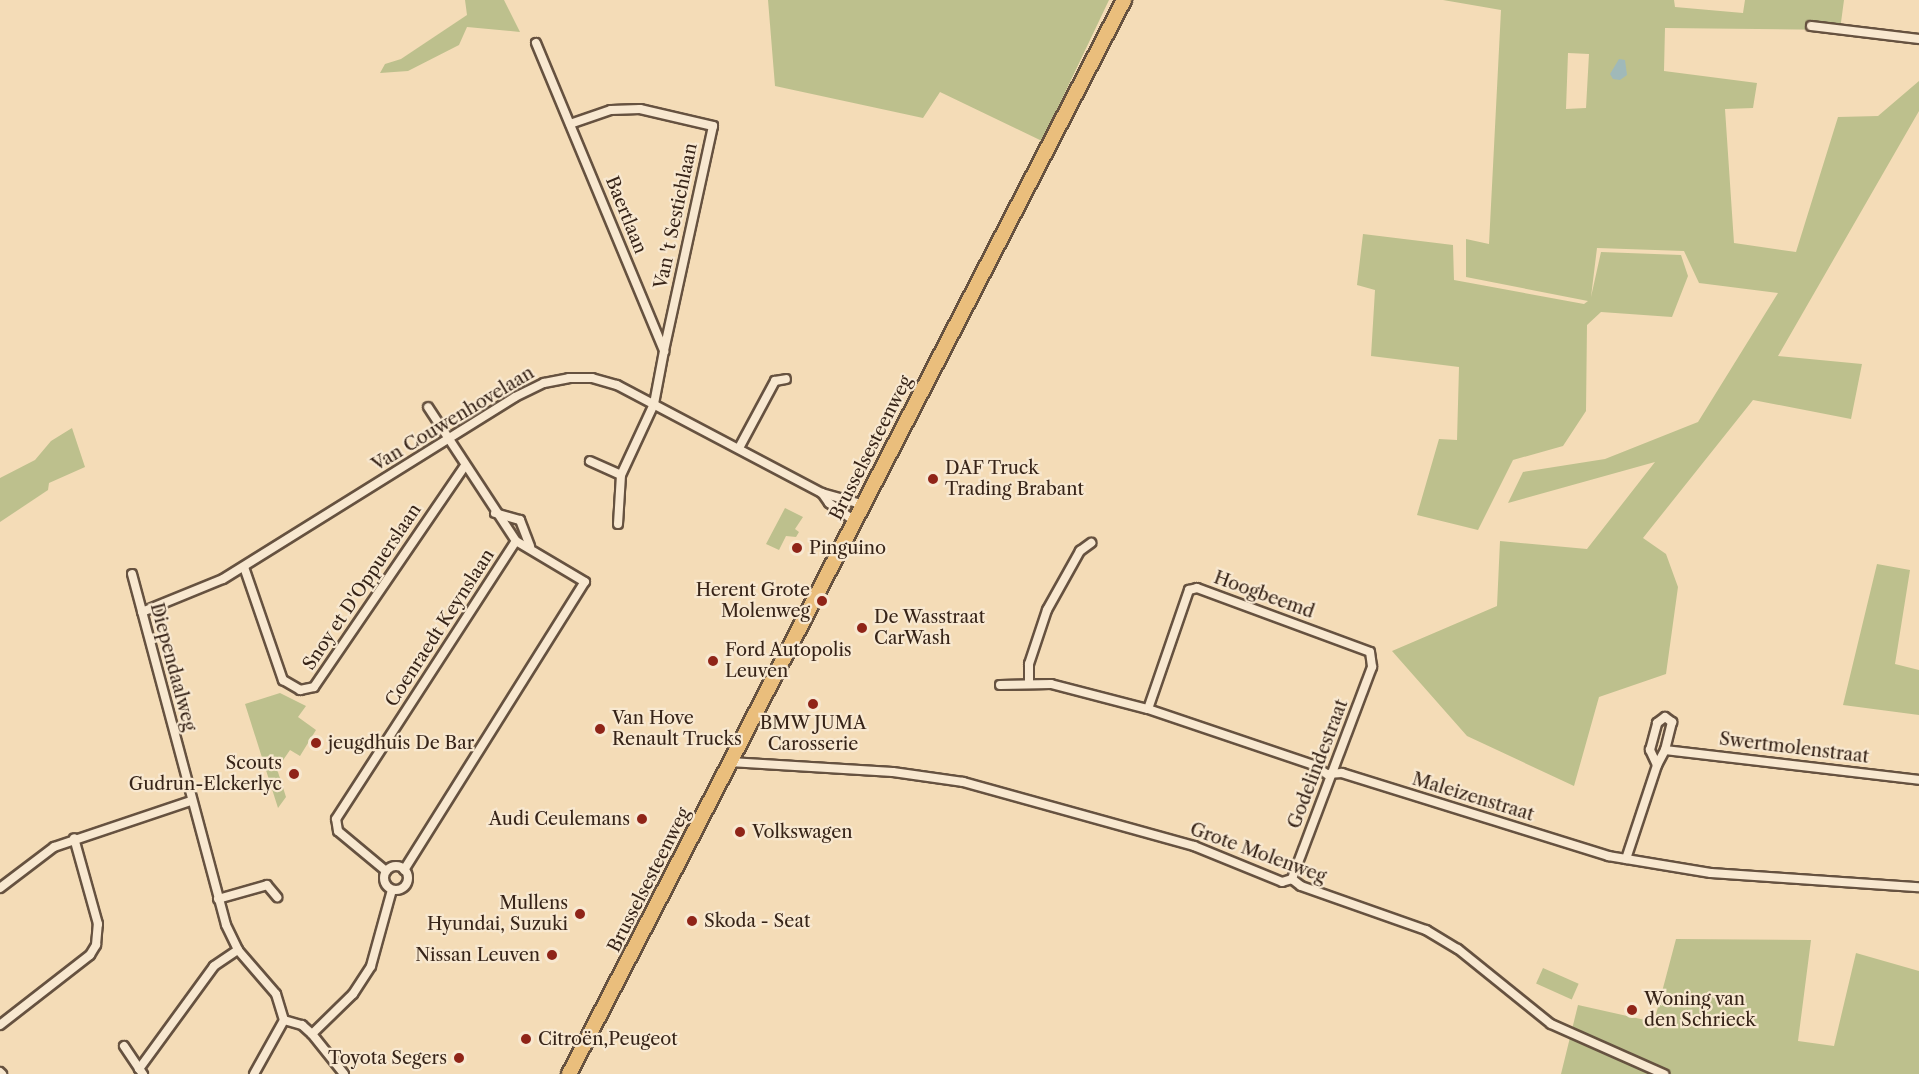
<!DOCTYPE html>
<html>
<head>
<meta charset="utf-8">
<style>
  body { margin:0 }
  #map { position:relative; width:1919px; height:1074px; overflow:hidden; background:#f4dcb7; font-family:"Libre Caslon Text",serif }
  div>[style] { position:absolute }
  .green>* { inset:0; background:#bdc08d; transform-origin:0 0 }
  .water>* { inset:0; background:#a0b9b9 }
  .roads { filter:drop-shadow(2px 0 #665240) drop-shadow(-2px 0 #665240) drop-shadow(0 2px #665240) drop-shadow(0 -2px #665240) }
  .street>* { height:8px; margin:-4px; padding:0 4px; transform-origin:4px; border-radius:4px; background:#f8e8d0 }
  .street>.ring { margin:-4px; padding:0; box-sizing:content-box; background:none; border:8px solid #f8e8d0; border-radius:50% }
  .primary>* { height:14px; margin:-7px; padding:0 7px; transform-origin:7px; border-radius:7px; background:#eabe7c }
  .dots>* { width:16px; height:16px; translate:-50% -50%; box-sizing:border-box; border:3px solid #f8e8d0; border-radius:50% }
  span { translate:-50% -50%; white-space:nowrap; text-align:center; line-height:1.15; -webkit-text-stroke:4.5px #f8e8d0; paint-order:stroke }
  .street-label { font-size:18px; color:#372418 }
  .poi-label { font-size:18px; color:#372418 }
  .left { translate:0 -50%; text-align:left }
  .right { translate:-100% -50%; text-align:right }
</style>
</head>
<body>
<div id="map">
  <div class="green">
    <div style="clip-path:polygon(465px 0,504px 0,520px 32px,467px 27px,459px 45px,408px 71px,380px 73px,385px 64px,401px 59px,467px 15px)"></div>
    <div style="clip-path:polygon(768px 0,1109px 0,1042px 141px,940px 92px,923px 118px,775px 86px)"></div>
    <div style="clip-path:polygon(evenodd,1443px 0,1674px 0,1675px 7px,1743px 13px,1745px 0,1844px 0,1840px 30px,1665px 28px,1664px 71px,1757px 83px,1753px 108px,1725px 109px,1734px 243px,1796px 252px,1838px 117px,1878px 116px,1919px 81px,1919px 111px,1778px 356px,1862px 364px,1851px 419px,1753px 400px,1643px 538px,1666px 554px,1678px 587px,1666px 674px,1599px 697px,1574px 786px,1467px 736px,1392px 651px,1497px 606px,1500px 541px,1587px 549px,1655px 462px,1508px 503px,1523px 472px,1605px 459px,1698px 422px,1778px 293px,1699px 283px,1684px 251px,1597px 248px,1591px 297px,1601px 252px,1681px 255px,1688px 276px,1672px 317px,1601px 312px,1587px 325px,1586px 411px,1563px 446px,1513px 460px,1478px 530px,1417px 515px,1439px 439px,1457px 440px,1459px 367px,1371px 356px,1375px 290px,1357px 285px,1363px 234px,1453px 245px,1454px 280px,1584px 304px,1588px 301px,1466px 277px,1466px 239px,1489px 244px,1501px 10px,1443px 0,1568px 53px,1589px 54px,1586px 108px,1566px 109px,1568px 53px)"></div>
    <div style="clip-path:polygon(72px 428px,85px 467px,49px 483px,48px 490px,0 522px,0 478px,35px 460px,51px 441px)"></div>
    <div style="clip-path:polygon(785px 508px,803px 517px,795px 529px,799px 532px,796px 537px,786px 536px,779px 550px,766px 544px)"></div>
    <div style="clip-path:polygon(1877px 564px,1910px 570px,1895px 664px,1919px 670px,1919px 715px,1843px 705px)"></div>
    <div style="clip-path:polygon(280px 693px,306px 706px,298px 717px,316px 730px,300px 756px,290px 750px,277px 769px,286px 797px,278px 808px,245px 704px)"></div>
    <div style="clip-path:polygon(1676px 939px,1811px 940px,1798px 1041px,1834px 1046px,1856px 953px,1919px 971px,1919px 1074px,1561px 1074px,1578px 1005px,1654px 1022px)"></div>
    <div style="left:1543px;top:968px;width:39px;height:17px;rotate:24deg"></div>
  </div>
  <div class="water">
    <div style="clip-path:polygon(1619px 59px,1625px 60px,1627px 75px,1620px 80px,1613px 79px,1610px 74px)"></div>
  </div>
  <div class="roads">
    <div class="street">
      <div style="left:1811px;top:26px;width:109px;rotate:6.9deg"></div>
      <div style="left:536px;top:43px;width:334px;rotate:67.4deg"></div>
      <div style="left:664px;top:351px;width:54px;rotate:100.7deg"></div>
      <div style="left:654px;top:404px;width:78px;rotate:114.9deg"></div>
      <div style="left:621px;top:475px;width:34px;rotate:-156deg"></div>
      <div style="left:570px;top:124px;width:43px;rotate:-18.9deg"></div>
      <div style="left:611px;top:110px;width:29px;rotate:-2deg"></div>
      <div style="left:640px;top:109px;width:75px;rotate:13.1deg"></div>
      <div style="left:713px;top:126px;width:230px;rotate:102.3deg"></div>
      <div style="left:739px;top:448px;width:76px;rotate:-61.8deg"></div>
      <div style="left:775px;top:381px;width:11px;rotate:-10deg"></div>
      <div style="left:822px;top:493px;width:12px;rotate:55deg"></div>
      <div style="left:829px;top:503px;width:29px;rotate:35deg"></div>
      <div style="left:495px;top:513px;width:26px;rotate:16deg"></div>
      <div style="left:520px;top:520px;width:28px;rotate:69deg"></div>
      <div style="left:618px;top:524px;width:49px;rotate:-86.5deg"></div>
      <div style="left:244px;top:567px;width:120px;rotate:71deg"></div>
      <div style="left:283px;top:680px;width:20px;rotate:30deg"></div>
      <div style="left:300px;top:690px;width:14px;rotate:-12deg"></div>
      <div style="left:314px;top:687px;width:266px;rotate:-55.7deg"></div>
      <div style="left:132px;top:574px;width:363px;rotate:75deg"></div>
      <div style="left:226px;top:925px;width:28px;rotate:64deg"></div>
      <div style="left:238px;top:950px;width:58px;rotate:49.2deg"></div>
      <div style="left:276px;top:994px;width:27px;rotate:73deg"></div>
      <div style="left:142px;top:612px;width:87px;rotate:-22.2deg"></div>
      <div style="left:223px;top:579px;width:344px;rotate:-31.9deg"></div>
      <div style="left:515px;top:397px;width:32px;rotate:-26deg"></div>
      <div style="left:544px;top:383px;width:25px;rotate:-11deg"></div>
      <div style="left:569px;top:378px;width:23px"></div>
      <div style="left:592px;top:378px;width:26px;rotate:16deg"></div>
      <div style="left:617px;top:385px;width:232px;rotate:27.8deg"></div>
      <div style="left:822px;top:493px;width:41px;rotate:15.8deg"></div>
      <div style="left:1029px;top:682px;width:18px;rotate:-90deg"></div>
      <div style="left:1029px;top:664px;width:57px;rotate:-71.6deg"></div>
      <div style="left:1047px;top:610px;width:68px;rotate:-60.8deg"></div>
      <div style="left:1080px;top:551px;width:14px;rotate:-36deg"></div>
      <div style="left:1000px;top:685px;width:51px;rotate:-1.1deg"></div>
      <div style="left:1051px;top:684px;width:100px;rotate:14.5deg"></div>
      <div style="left:1148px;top:709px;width:174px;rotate:18.7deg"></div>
      <div style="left:1313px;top:765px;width:17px;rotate:33deg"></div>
      <div style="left:1327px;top:774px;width:15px;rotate:-4deg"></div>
      <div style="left:1342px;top:773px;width:279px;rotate:17.3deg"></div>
      <div style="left:1608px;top:856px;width:104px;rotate:9.4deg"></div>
      <div style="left:1711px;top:873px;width:208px;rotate:3.9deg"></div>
      <div style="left:1148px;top:709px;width:126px;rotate:-71deg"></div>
      <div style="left:1189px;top:590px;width:8px;rotate:-14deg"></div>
      <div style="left:1197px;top:588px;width:184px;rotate:20.3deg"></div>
      <div style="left:1370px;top:652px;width:15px;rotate:82deg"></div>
      <div style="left:1372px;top:667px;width:227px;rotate:110.7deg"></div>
      <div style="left:1665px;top:717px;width:9px;rotate:36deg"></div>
      <div style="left:1672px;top:722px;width:29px;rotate:104deg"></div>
      <div style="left:1665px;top:750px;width:17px;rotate:118deg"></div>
      <div style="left:1657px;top:765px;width:17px;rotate:-115deg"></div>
      <div style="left:1650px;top:750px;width:28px;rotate:-75deg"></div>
      <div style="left:1657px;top:723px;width:10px;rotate:-37deg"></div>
      <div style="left:1665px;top:750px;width:256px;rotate:6.7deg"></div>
      <div style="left:730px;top:762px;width:163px;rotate:3.5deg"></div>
      <div style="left:893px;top:772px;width:71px;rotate:8.1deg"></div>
      <div style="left:963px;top:782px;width:240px;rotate:15.5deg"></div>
      <div style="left:1194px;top:846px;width:95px;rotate:22.2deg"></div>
      <div style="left:1282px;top:882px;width:10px;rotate:-17deg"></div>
      <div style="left:1626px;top:859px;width:99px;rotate:-71.7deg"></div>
      <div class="ring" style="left:384px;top:866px;width:16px;height:16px"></div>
      <div style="left:404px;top:870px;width:340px;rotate:-57.9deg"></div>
      <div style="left:585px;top:582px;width:80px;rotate:-149.3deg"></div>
      <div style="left:386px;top:871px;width:62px;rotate:-140.2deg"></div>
      <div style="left:338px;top:831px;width:12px;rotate:-99deg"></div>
      <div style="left:336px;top:819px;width:331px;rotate:-57.1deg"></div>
      <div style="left:516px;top:541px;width:160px;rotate:-123.3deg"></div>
      <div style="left:1292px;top:879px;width:11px;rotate:38deg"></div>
      <div style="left:1301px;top:886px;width:133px;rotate:19.4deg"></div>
      <div style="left:1426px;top:930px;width:37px;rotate:31deg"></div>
      <div style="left:1458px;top:949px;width:119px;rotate:38.9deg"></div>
      <div style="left:1551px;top:1024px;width:124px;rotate:23.9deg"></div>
      <div style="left:0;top:888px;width:68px;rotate:-37.2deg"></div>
      <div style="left:54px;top:847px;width:145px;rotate:-18.6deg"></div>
      <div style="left:218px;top:899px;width:51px;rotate:-15.9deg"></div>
      <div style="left:267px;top:885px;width:16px;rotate:50deg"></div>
      <div style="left:284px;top:1020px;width:19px;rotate:16deg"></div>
      <div style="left:302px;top:1025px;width:13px;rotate:42deg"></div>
      <div style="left:312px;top:1034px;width:51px;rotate:51.3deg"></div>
      <div style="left:0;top:1025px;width:114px;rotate:-37.9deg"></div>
      <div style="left:90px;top:955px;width:12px;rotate:-59deg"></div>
      <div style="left:96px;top:945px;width:21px;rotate:-85deg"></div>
      <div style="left:98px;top:924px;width:89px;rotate:-105.6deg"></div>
      <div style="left:312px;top:1034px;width:57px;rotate:-44.3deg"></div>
      <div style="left:353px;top:994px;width:33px;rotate:-57deg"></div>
      <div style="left:371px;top:966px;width:79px;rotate:-74.6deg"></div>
      <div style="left:124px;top:1046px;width:34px;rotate:56deg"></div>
      <div style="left:139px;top:1069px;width:127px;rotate:-53.9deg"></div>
      <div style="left:214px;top:966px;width:29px;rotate:-34deg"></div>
      <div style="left:0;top:1072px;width:3px;rotate:45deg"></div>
      <div style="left:254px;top:1074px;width:62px;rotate:-60.9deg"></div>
    </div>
    <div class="primary">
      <div style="left:569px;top:1074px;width:1209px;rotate:-62.67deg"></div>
    </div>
  </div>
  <div class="dots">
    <div style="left:933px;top:479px;background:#8f2418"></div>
    <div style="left:797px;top:548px;background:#8f2418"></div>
    <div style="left:822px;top:601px;background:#8f2418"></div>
    <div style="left:862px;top:628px;background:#8f2418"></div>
    <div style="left:713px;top:661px;background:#8f2418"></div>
    <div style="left:813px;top:704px;background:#8f2418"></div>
    <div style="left:600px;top:729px;background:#8f2418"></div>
    <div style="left:316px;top:743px;background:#8f2418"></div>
    <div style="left:294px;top:774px;background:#8f2418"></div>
    <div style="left:642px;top:819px;background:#8f2418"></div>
    <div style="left:740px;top:832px;background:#8f2418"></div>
    <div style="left:580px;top:914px;background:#8f2418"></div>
    <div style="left:692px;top:921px;background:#8f2418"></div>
    <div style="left:552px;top:955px;background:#8f2418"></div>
    <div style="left:1632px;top:1010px;background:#8f2418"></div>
    <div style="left:526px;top:1039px;background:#8f2418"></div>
    <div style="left:459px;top:1058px;background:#8f2418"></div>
  </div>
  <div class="street-label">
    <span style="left:626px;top:215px;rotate:68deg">Baertlaan</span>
    <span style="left:676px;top:216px;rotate:-78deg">Van 't Sestichlaan</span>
    <span style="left:453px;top:419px;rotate:-31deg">Van Couwenhovelaan</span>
    <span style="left:871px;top:448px;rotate:-63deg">Brusselsesteenweg</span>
    <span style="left:362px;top:587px;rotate:-56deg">Snoy et D'Oppuerslaan</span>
    <span style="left:1264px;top:595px;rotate:20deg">Hoogbeemd</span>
    <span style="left:440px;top:628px;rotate:-57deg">Coenraedt Keynslaan</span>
    <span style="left:173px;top:667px;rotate:75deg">Diependaalweg</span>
    <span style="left:1794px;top:748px;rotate:7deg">Swertmolenstraat</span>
    <span style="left:1318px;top:764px;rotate:-69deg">Godelindestraat</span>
    <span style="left:1473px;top:797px;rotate:17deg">Maleizenstraat</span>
    <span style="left:1258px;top:853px;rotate:20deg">Grote Molenweg</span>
    <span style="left:649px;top:880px;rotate:-63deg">Brusselsesteenweg</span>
  </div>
  <div class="poi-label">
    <span class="left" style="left:945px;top:479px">DAF Truck<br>Trading Brabant</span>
    <span class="left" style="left:809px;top:548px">Pinguino</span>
    <span class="right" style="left:810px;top:601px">Herent Grote<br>Molenweg</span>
    <span class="left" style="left:874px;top:628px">De Wasstraat<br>CarWash</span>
    <span class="left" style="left:725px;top:661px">Ford Autopolis<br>Leuven</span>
    <span class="left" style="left:612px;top:729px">Van Hove<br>Renault Trucks</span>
    <span style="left:813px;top:734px">BMW JUMA<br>Carosserie</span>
    <span class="left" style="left:328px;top:743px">jeugdhuis De Bar</span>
    <span class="right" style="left:282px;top:774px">Scouts<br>Gudrun-Elckerlyc</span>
    <span class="right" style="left:630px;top:819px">Audi Ceulemans</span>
    <span class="left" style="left:752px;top:832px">Volkswagen</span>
    <span class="right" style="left:568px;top:914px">Mullens<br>Hyundai, Suzuki</span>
    <span class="left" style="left:704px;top:921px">Skoda - Seat</span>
    <span class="right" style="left:540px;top:955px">Nissan Leuven</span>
    <span class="left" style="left:1644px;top:1010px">Woning van<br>den Schrieck</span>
    <span class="left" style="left:538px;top:1039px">Citroën,Peugeot</span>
    <span class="right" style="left:447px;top:1058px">Toyota Segers</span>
  </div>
</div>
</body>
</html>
